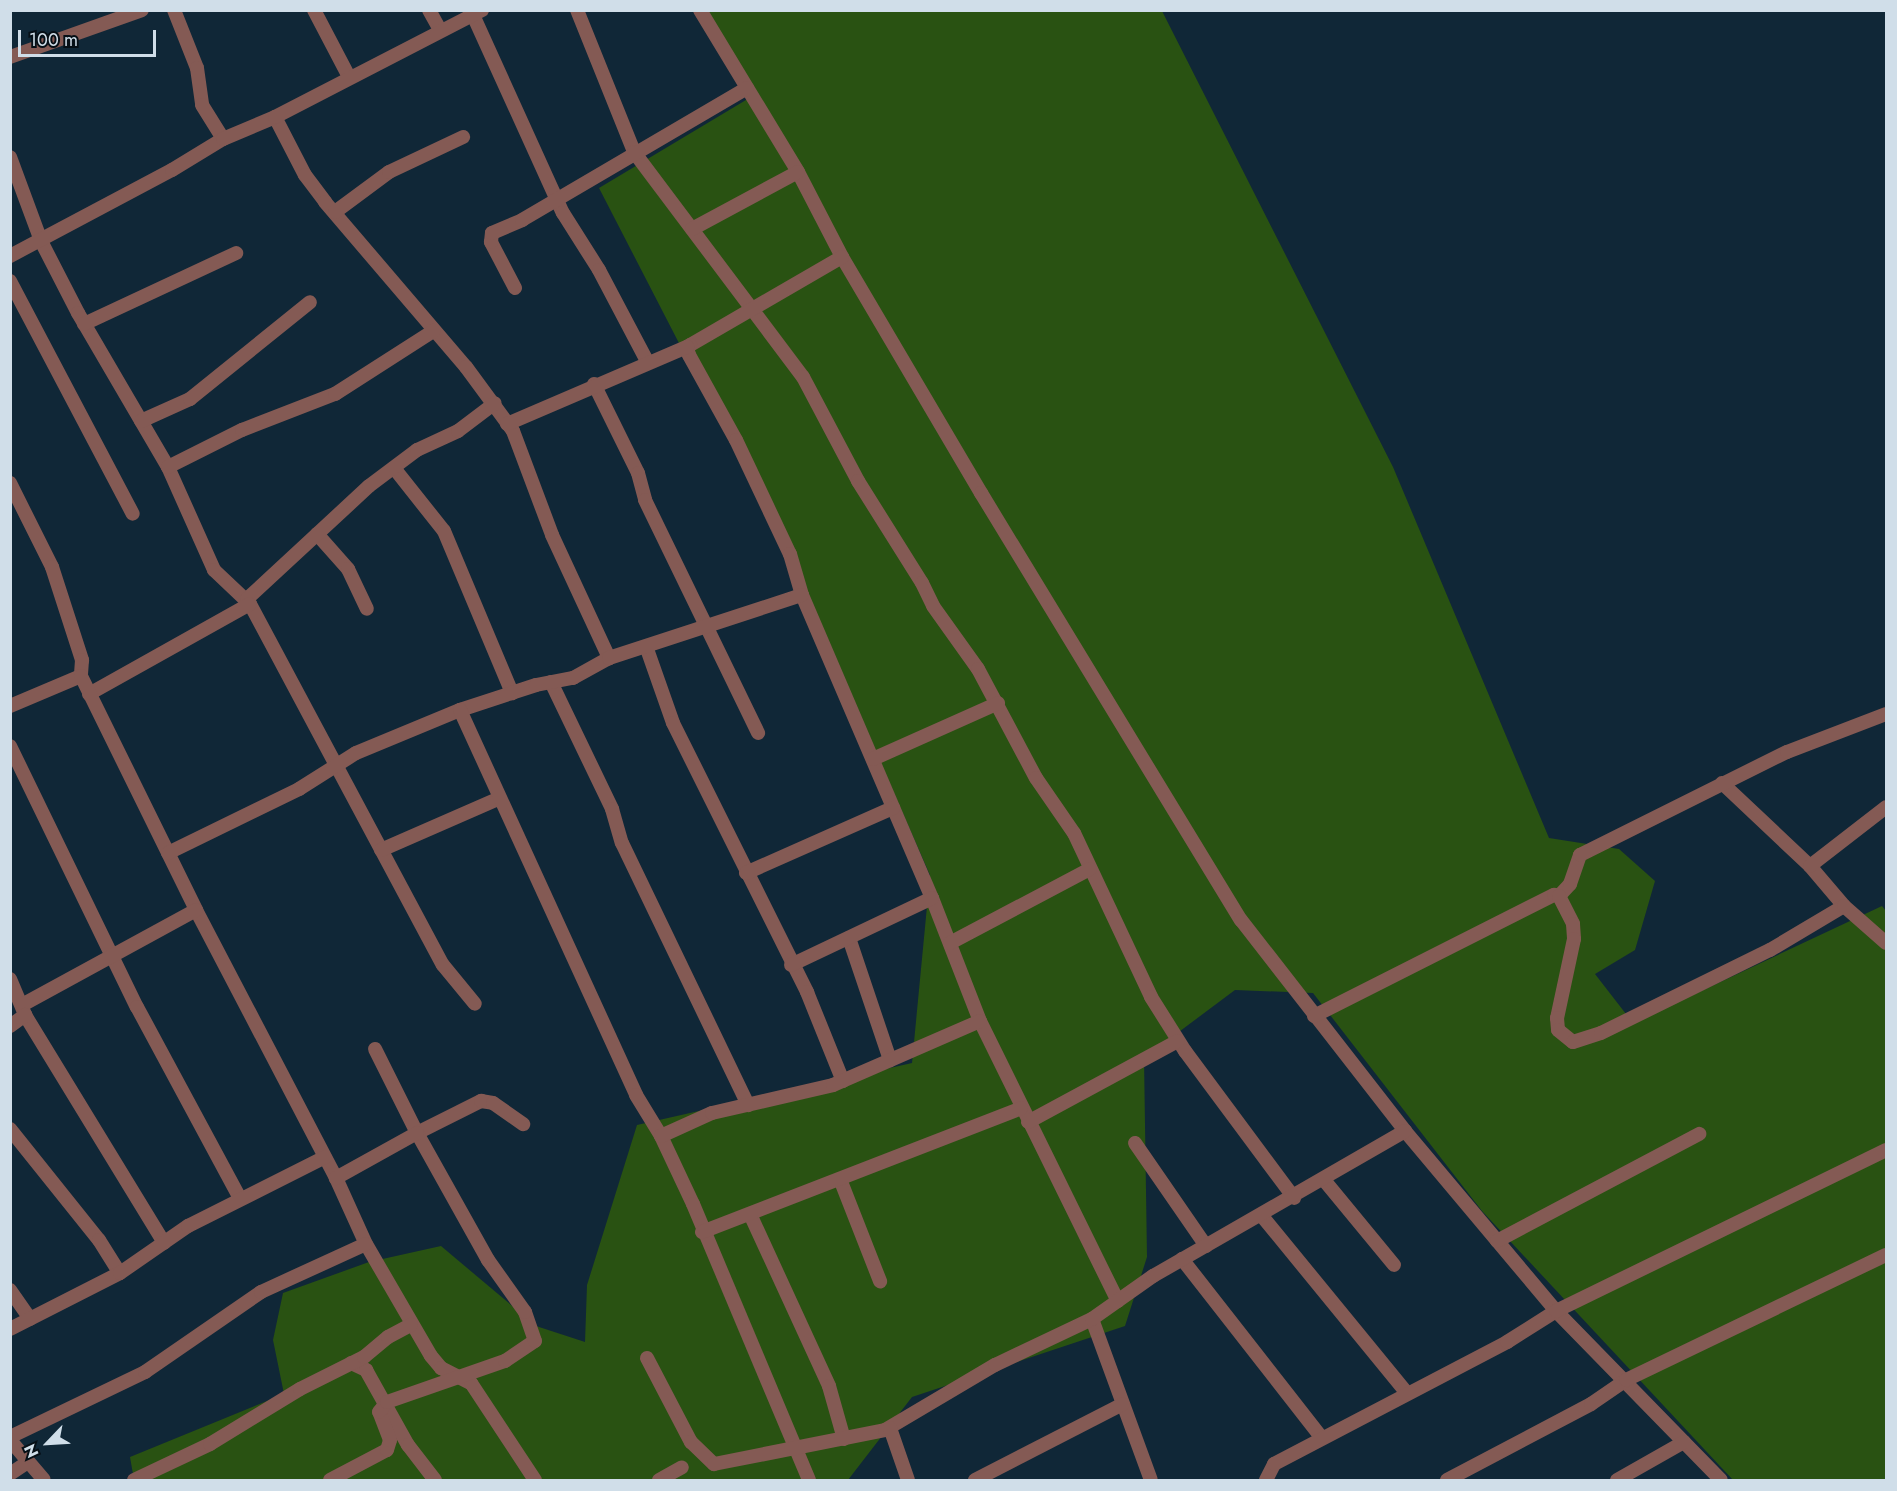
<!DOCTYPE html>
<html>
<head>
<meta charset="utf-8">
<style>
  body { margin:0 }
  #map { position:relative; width:1897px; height:1491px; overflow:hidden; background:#102737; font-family:Jost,sans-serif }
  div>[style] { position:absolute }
  .green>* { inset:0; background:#295212 }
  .minor>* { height:14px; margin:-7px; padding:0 7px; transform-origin:7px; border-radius:7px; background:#845a54 }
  span { translate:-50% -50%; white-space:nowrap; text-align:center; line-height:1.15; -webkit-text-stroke:6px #060f16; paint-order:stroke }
  .frame { position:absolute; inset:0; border:12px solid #d0dee9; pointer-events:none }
  .north { position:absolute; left:18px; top:1413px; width:60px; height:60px; -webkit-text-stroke:4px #060f16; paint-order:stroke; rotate:245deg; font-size:16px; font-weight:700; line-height:24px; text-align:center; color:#d0dee9 }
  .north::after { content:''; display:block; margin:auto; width:21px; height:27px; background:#d0dee9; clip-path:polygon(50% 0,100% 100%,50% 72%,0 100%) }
  .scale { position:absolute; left:18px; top:30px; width:138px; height:27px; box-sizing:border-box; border:3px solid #d0dee9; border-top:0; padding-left:8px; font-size:18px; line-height:21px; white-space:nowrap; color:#d0dee9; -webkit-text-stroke:4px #060f16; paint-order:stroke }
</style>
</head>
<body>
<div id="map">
  <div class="green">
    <div style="clip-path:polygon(701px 11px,1162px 11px,1393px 467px,1549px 838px,1619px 849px,1655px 881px,1635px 950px,1595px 974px,1633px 1023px,1882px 906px,1886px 911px,1886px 1480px,1733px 1480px,1482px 1211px,1313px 993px,1235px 990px,1144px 1058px,1147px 1257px,1125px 1326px,912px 1397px,848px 1480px,134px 1480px,130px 1457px,284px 1394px,273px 1340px,283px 1293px,369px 1262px,441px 1246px,536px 1326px,585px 1342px,587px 1285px,637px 1125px,912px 1063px,930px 875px,796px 570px,599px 188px,751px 97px)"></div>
  </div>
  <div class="minor">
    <div style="left:174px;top:10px;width:62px;rotate:68.4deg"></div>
    <div style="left:197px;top:68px;width:37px;rotate:82deg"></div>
    <div style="left:202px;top:105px;width:40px;rotate:58deg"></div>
    <div style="left:314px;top:10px;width:76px;rotate:62.4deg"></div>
    <div style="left:429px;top:10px;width:23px;rotate:61deg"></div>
    <div style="left:577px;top:10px;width:153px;rotate:68.1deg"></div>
    <div style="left:634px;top:152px;width:281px;rotate:53.1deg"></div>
    <div style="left:803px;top:377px;width:118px;rotate:62.1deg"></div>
    <div style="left:858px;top:481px;width:120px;rotate:57.9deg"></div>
    <div style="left:922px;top:583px;width:25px;rotate:64deg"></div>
    <div style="left:933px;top:606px;width:77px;rotate:54.5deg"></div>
    <div style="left:978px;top:669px;width:123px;rotate:62deg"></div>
    <div style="left:1036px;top:778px;width:67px;rotate:55.4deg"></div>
    <div style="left:1074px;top:833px;width:181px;rotate:64.8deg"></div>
    <div style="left:1151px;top:997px;width:64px;rotate:57.8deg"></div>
    <div style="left:1185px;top:1051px;width:183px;rotate:53.4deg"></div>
    <div style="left:700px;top:10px;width:189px;rotate:58.8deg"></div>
    <div style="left:798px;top:172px;width:96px;rotate:62.6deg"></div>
    <div style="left:842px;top:257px;width:274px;rotate:59.5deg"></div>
    <div style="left:981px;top:493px;width:500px;rotate:58.7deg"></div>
    <div style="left:1241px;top:920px;width:267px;rotate:52.1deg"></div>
    <div style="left:1405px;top:1131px;width:235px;rotate:50deg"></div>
    <div style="left:1556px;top:1311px;width:236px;rotate:45.7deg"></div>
    <div style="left:473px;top:15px;width:217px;rotate:65.6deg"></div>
    <div style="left:563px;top:213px;width:67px;rotate:57.7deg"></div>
    <div style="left:599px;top:270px;width:105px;rotate:62.2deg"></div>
    <div style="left:10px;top:57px;width:140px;rotate:-19.6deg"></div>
    <div style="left:275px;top:117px;width:65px;rotate:62.7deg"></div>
    <div style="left:305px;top:175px;width:34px;rotate:53deg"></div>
    <div style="left:325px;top:202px;width:217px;rotate:49.5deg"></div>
    <div style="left:466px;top:367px;width:79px;rotate:53.7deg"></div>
    <div style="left:513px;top:431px;width:111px;rotate:69.4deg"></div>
    <div style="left:552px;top:535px;width:136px;rotate:65.1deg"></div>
    <div style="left:10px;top:157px;width:90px;rotate:69.7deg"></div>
    <div style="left:41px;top:241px;width:81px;rotate:62.8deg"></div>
    <div style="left:78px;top:313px;width:178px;rotate:59.7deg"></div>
    <div style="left:168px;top:467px;width:113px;rotate:65.9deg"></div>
    <div style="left:214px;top:570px;width:50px;rotate:43.4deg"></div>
    <div style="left:250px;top:604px;width:409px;rotate:61.9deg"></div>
    <div style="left:443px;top:965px;width:50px;rotate:50.6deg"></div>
    <div style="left:335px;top:212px;width:67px;rotate:-36.5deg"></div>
    <div style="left:389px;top:172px;width:82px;rotate:-25.3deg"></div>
    <div style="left:692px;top:229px;width:120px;rotate:-28.3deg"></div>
    <div style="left:10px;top:256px;width:183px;rotate:-28deg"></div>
    <div style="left:172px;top:170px;width:60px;rotate:-31.3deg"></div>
    <div style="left:223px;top:139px;width:56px;rotate:-22.9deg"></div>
    <div style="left:275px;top:117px;width:233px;rotate:-27.3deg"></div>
    <div style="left:842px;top:257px;width:176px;rotate:149.9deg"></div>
    <div style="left:690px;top:345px;width:4px;rotate:146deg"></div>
    <div style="left:687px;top:347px;width:8px;rotate:76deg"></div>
    <div style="left:689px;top:355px;width:97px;rotate:61.1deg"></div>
    <div style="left:736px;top:440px;width:126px;rotate:64.7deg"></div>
    <div style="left:790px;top:554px;width:43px;rotate:73.7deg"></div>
    <div style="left:802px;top:595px;width:330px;rotate:66.8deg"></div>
    <div style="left:932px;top:898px;width:132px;rotate:68.7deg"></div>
    <div style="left:980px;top:1021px;width:312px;rotate:63.8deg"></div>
    <div style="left:10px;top:281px;width:263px;rotate:62.2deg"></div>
    <div style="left:515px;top:288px;width:52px;rotate:-117.6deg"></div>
    <div style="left:491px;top:242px;width:9px;rotate:-84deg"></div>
    <div style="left:492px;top:233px;width:33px;rotate:-23deg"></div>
    <div style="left:522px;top:220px;width:261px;rotate:-30.4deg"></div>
    <div style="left:84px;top:324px;width:168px;rotate:-25deg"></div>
    <div style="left:594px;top:384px;width:99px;rotate:63.7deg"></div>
    <div style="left:638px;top:473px;width:28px;rotate:75deg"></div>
    <div style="left:645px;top:500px;width:259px;rotate:64.1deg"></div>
    <div style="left:141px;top:421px;width:54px;rotate:-24.2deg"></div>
    <div style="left:190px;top:399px;width:154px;rotate:-38.9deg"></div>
    <div style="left:507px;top:424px;width:196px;rotate:-23.2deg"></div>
    <div style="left:168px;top:467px;width:83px;rotate:-26.6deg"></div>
    <div style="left:242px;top:430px;width:100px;rotate:-21.2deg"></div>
    <div style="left:335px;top:394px;width:117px;rotate:-32.7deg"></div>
    <div style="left:394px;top:468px;width:80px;rotate:51.6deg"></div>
    <div style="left:444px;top:531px;width:176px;rotate:67.2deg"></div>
    <div style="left:10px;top:483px;width:94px;rotate:63.4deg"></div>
    <div style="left:52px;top:567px;width:98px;rotate:72.1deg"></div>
    <div style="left:82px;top:660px;width:16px;rotate:94deg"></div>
    <div style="left:317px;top:534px;width:47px;rotate:48.5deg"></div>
    <div style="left:348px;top:569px;width:44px;rotate:64.6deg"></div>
    <div style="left:247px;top:599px;width:166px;rotate:-42.8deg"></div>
    <div style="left:369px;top:486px;width:60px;rotate:-36.9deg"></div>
    <div style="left:417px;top:450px;width:45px;rotate:-24.9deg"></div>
    <div style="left:458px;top:431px;width:46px;rotate:-37.1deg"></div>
    <div style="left:647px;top:649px;width:78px;rotate:70.6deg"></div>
    <div style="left:673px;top:723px;width:301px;rotate:63.5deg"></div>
    <div style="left:807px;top:992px;width:96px;rotate:68deg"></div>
    <div style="left:551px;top:682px;width:141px;rotate:64.3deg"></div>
    <div style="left:612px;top:809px;width:35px;rotate:74deg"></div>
    <div style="left:622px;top:843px;width:291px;rotate:64.3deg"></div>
    <div style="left:89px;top:694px;width:184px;rotate:-29.2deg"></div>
    <div style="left:10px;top:706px;width:77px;rotate:-22.9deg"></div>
    <div style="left:81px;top:676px;width:261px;rotate:63.8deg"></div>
    <div style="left:196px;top:910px;width:302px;rotate:62.4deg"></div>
    <div style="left:336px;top:1178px;width:72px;rotate:65.6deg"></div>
    <div style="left:366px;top:1244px;width:129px;rotate:59.9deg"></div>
    <div style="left:431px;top:1356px;width:16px;rotate:50deg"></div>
    <div style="left:441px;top:1368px;width:34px;rotate:27deg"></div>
    <div style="left:471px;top:1383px;width:116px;rotate:56.6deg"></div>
    <div style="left:460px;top:710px;width:80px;rotate:-18.2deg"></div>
    <div style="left:536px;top:685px;width:38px;rotate:-11deg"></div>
    <div style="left:573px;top:678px;width:41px;rotate:-29.1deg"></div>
    <div style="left:609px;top:658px;width:203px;rotate:-18.1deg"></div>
    <div style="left:10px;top:746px;width:290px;rotate:64.1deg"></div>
    <div style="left:137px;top:1007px;width:217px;rotate:61.7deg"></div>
    <div style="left:873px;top:759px;width:137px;rotate:-24.1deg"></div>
    <div style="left:1722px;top:783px;width:121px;rotate:43.3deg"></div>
    <div style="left:1810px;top:866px;width:52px;rotate:49.6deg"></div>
    <div style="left:381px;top:850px;width:128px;rotate:-23.6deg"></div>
    <div style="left:168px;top:853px;width:146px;rotate:-26deg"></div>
    <div style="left:299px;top:789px;width:67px;rotate:-32.3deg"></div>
    <div style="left:356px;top:753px;width:113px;rotate:-22.5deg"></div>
    <div style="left:460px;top:710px;width:423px;rotate:65.4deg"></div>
    <div style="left:636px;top:1095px;width:48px;rotate:58.6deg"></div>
    <div style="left:661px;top:1136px;width:75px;rotate:64.8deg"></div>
    <div style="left:693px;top:1204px;width:299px;rotate:67.2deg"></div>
    <div style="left:1810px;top:866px;width:96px;rotate:-37.8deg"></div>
    <div style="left:746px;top:873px;width:161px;rotate:-23.9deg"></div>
    <div style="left:1559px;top:896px;width:16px;rotate:-47deg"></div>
    <div style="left:1570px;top:884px;width:31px;rotate:-71deg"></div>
    <div style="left:1580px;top:855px;width:231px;rotate:-26.5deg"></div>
    <div style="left:1787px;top:752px;width:106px;rotate:-21deg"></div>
    <div style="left:849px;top:938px;width:129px;rotate:71.4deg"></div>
    <div style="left:950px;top:943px;width:158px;rotate:-27.9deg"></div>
    <div style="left:791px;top:965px;width:156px;rotate:-25.4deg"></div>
    <div style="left:10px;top:979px;width:39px;rotate:67deg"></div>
    <div style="left:25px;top:1015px;width:267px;rotate:58.6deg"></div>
    <div style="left:22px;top:1005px;width:198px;rotate:-28.6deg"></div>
    <div style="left:1314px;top:1016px;width:269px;rotate:-26.8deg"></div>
    <div style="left:1554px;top:895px;width:5px;rotate:11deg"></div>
    <div style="left:1559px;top:896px;width:31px;rotate:63deg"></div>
    <div style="left:1573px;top:924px;width:15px;rotate:86deg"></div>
    <div style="left:1574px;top:939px;width:81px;rotate:102.1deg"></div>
    <div style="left:1557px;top:1018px;width:12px;rotate:85deg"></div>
    <div style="left:1558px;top:1030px;width:19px;rotate:39deg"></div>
    <div style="left:1573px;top:1042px;width:29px;rotate:-18deg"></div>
    <div style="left:1601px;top:1033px;width:188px;rotate:-26.2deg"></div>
    <div style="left:1770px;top:950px;width:86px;rotate:-30.7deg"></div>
    <div style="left:1844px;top:906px;width:56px;rotate:41.4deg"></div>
    <div style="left:10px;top:1026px;width:19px;rotate:-36deg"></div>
    <div style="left:375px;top:1049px;width:94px;rotate:63.4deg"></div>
    <div style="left:417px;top:1133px;width:72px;rotate:-26.6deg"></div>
    <div style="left:481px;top:1101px;width:12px;rotate:9deg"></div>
    <div style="left:493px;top:1103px;width:37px;rotate:35deg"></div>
    <div style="left:1028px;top:1122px;width:170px;rotate:-28.4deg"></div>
    <div style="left:10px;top:1129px;width:142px;rotate:51.3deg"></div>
    <div style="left:99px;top:1240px;width:39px;rotate:58deg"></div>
    <div style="left:661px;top:1136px;width:56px;rotate:-24.3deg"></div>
    <div style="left:712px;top:1113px;width:124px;rotate:-13deg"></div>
    <div style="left:833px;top:1085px;width:160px;rotate:-23.5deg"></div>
    <div style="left:1135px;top:1143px;width:125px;rotate:55.4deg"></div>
    <div style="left:840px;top:1179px;width:110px;rotate:68.6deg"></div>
    <div style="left:1324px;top:1180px;width:110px;rotate:50.5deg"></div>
    <div style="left:750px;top:1214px;width:189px;rotate:65.3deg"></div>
    <div style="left:829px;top:1386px;width:55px;rotate:74.2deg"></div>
    <div style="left:1262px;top:1216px;width:229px;rotate:50.7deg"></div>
    <div style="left:702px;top:1232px;width:342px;rotate:-21.2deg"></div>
    <div style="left:1497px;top:1241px;width:229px;rotate:-27.9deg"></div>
    <div style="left:1182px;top:1259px;width:227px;rotate:52deg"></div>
    <div style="left:10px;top:1290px;width:35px;rotate:55deg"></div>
    <div style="left:1092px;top:1319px;width:171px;rotate:69.9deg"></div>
    <div style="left:10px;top:1329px;width:123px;rotate:-27deg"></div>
    <div style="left:120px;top:1273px;width:83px;rotate:-34.7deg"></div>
    <div style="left:188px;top:1226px;width:153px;rotate:-26.7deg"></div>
    <div style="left:647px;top:1358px;width:95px;rotate:62.4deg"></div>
    <div style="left:691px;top:1442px;width:32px;rotate:44deg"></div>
    <div style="left:714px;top:1464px;width:174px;rotate:-11.2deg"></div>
    <div style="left:885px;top:1430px;width:128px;rotate:-30.6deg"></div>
    <div style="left:995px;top:1365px;width:107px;rotate:-25.4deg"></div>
    <div style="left:1092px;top:1319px;width:75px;rotate:-35.2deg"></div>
    <div style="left:1153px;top:1276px;width:291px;rotate:-29.9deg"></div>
    <div style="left:351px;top:1363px;width:17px;rotate:25deg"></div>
    <div style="left:366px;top:1370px;width:86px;rotate:60.8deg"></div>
    <div style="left:408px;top:1445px;width:44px;rotate:52.4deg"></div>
    <div style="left:890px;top:1428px;width:55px;rotate:70.9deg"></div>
    <div style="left:10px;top:1437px;width:150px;rotate:-25.7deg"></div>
    <div style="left:145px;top:1372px;width:141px;rotate:-34.6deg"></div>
    <div style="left:261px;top:1292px;width:115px;rotate:-24.6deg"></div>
    <div style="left:10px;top:1440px;width:52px;rotate:49.6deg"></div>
    <div style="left:10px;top:1474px;width:22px;rotate:-34deg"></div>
    <div style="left:134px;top:1480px;width:84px;rotate:-25.3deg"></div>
    <div style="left:210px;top:1444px;width:105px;rotate:-31.4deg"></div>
    <div style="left:300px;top:1389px;width:72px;rotate:-26.6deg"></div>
    <div style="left:364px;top:1357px;width:31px;rotate:-40deg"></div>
    <div style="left:388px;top:1337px;width:26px;rotate:-28deg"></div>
    <div style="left:330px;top:1480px;width:64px;rotate:-27.8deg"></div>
    <div style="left:387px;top:1450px;width:10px;rotate:-73deg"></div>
    <div style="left:390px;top:1440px;width:30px;rotate:-111deg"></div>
    <div style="left:379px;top:1412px;width:13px;rotate:-51deg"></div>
    <div style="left:387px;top:1402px;width:125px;rotate:-19.2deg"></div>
    <div style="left:505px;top:1361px;width:36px;rotate:-34deg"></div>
    <div style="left:535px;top:1341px;width:31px;rotate:-109deg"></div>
    <div style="left:525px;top:1312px;width:64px;rotate:-125.4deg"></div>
    <div style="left:488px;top:1260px;width:145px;rotate:-119.2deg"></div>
    <div style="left:417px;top:1133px;width:93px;rotate:150.9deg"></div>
    <div style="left:659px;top:1480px;width:26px;rotate:-29deg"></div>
    <div style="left:975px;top:1480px;width:166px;rotate:-27.2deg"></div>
    <div style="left:1266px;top:1480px;width:18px;rotate:-63deg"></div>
    <div style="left:1274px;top:1464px;width:263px;rotate:-27.6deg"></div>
    <div style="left:1507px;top:1342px;width:58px;rotate:-32.3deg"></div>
    <div style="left:1556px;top:1311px;width:367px;rotate:-26deg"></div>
    <div style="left:1447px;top:1480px;width:163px;rotate:-27.8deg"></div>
    <div style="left:1591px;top:1404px;width:42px;rotate:-34.4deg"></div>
    <div style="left:1626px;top:1380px;width:288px;rotate:-25.7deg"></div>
    <div style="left:1617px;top:1480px;width:77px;rotate:-29.6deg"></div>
  </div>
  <div class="frame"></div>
  <div class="north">N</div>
  <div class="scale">100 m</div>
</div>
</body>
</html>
